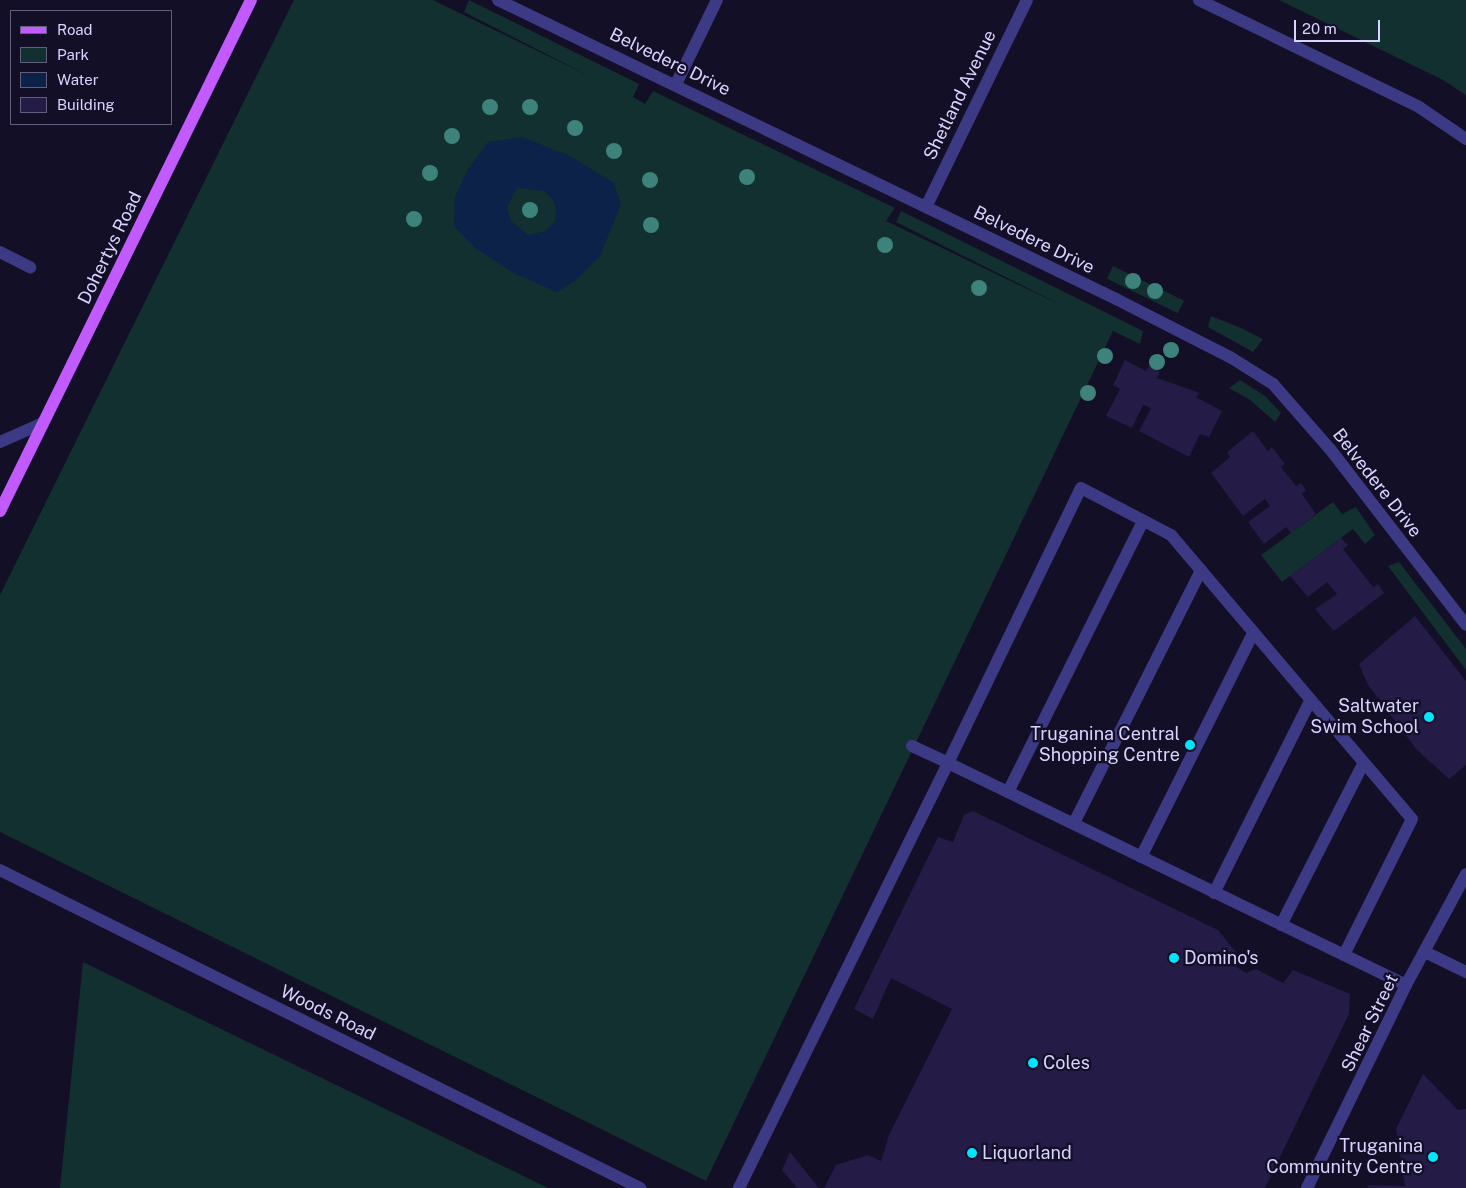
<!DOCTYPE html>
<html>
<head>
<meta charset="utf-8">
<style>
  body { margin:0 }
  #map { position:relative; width:1466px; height:1188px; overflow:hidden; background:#130f26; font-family:"Public Sans",sans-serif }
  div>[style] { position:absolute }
  .green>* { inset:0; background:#12302f; transform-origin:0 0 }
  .water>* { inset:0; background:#0c2248 }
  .building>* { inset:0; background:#241b47 }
  .minor>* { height:12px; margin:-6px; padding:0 6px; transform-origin:6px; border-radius:6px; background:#3d3a85 }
  .major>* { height:12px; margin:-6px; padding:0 6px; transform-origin:6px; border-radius:6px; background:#c25bff }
  .trees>* { width:16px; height:16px; margin:-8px; border-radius:50%; background:#3d827b }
  .dots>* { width:14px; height:14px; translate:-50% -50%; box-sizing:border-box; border:2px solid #130f26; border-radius:50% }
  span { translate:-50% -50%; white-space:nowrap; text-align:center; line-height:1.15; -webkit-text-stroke:4.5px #130f26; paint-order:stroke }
  .street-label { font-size:18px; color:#d9d4ff }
  .poi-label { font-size:18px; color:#d9d4ff }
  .right { translate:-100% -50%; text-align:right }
  .left { translate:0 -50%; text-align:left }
  .legend { position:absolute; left:10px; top:10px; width:162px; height:115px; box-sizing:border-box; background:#130f26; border:1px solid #625e7d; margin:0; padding:6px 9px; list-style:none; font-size:15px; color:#d9d4ff }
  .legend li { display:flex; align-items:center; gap:10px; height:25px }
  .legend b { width:25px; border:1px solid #625e7d }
  .scale { position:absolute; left:1294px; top:20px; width:86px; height:22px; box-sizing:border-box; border:2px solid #d9d4ff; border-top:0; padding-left:6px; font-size:15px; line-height:18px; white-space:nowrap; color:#d9d4ff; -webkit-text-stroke:4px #130f26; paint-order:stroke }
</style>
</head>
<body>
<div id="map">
  <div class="green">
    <div style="clip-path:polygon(294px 0,433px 0,593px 78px,464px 12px,469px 0,639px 84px,633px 97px,645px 104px,653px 91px,895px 208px,886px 221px,1063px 306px,896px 222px,901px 211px,1143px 331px,1140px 344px,1113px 331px,706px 1181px,0 832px,0 595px)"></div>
    <div style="clip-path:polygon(1279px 0,1466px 0,1466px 95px,1443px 80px)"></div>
    <div style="left:1113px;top:266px;width:79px;height:14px;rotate:26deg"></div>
    <div style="clip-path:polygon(1211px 316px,1241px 328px,1263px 339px,1253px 352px,1208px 327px)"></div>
    <div style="clip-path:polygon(1240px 380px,1265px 396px,1281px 413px,1275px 422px,1250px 400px,1229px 388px)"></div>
    <div style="clip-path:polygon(1333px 502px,1342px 514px,1356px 507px,1375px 535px,1365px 544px,1353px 529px,1282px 582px,1261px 555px)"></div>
    <div style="clip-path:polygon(1399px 562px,1466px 649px,1466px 670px,1388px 566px)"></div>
    <div style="clip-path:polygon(83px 962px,548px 1188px,60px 1188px)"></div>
  </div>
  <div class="water">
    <div style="clip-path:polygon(evenodd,522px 137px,570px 156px,614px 183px,621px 204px,600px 256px,575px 281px,557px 292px,515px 274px,475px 248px,454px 226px,455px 197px,468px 169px,488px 142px,522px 137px,517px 188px,544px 191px,552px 199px,556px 208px,555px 221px,546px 231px,528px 235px,511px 221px,507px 207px,517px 188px)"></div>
  </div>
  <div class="building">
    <div style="clip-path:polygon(1125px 360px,1146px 371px,1149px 365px,1160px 372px,1157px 378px,1200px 393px,1196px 397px,1222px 411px,1209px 437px,1200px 434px,1189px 457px,1139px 431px,1151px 408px,1143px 405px,1132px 428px,1106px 416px,1120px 389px,1113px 385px)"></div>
    <div style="clip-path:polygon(1253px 431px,1268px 451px,1272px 447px,1278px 455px,1285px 464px,1281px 467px,1296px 486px,1301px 483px,1306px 490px,1302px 494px,1316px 514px,1291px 533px,1286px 527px,1264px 544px,1248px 522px,1270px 506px,1265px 499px,1243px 516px,1211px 473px,1230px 457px,1227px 452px)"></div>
    <div style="clip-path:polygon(1341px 538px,1348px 545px,1343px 549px,1373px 587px,1378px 584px,1384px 593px,1334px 631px,1315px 609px,1337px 594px,1327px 582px,1308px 597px,1290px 576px)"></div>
    <div style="clip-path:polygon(1415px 616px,1466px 681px,1466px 765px,1449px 779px,1417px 750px,1368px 685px,1359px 664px)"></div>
    <div style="clip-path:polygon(973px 811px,1218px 930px,1239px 956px,1235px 966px,1246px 973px,1256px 969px,1283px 983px,1293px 970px,1350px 994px,1349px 1014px,1265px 1188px,824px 1188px,836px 1165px,868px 1155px,881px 1161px,889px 1135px,952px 1009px,891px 978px,873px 1019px,854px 1009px,938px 837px,953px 842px,964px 815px)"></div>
    <div style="clip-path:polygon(1423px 1074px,1458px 1110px,1466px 1109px,1466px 1188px,1367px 1188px,1369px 1185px,1405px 1186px,1396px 1129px)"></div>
    <div style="clip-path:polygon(790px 1152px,819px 1188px,797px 1188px,782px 1170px)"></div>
  </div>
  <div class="minor">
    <div style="left:498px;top:0;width:687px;rotate:25.82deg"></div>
    <div style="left:1116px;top:299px;width:128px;rotate:27deg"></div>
    <div style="left:1230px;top:357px;width:51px;rotate:32.1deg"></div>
    <div style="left:1273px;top:384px;width:86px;rotate:48.8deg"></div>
    <div style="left:1330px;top:449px;width:222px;rotate:52.3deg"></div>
    <div style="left:1199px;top:0;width:245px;rotate:25.9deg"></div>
    <div style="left:1419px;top:107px;width:57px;rotate:34.2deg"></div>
    <div style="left:676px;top:84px;width:93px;rotate:-64deg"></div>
    <div style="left:926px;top:207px;width:230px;rotate:-64deg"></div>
    <div style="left:0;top:252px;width:34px;rotate:27deg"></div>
    <div style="left:0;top:442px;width:47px;rotate:-23.8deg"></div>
    <div style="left:912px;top:746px;width:40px;rotate:25deg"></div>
    <div style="left:948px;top:763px;width:305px;rotate:-64.2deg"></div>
    <div style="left:1081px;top:488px;width:102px;rotate:27.6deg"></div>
    <div style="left:1171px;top:535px;width:372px;rotate:49.7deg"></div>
    <div style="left:1412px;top:819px;width:152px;rotate:116.6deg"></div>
    <div style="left:1008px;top:792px;width:303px;rotate:-63.5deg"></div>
    <div style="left:1074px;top:823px;width:283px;rotate:-63.3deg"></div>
    <div style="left:1141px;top:857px;width:250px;rotate:-63.4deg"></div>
    <div style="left:0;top:870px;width:715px;rotate:26.42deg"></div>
    <div style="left:1214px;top:893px;width:215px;rotate:-63.4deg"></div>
    <div style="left:1281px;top:925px;width:181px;rotate:-63deg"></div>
    <div style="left:1425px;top:952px;width:46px;rotate:26deg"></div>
    <div style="left:739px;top:1188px;width:474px;rotate:-63.8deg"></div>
    <div style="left:948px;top:763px;width:509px;rotate:25.86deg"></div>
    <div style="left:1307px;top:1188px;width:226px;rotate:-64deg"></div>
    <div style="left:1406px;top:985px;width:126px;rotate:-61.6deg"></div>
  </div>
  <div class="major">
    <div style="left:0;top:511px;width:569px;rotate:-63.84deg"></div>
  </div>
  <div class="trees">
    <div style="left:490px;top:107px"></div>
    <div style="left:530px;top:107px"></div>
    <div style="left:575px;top:128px"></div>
    <div style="left:452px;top:136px"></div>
    <div style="left:614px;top:151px"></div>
    <div style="left:430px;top:173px"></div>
    <div style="left:747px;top:177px"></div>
    <div style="left:650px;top:180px"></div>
    <div style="left:530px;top:210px"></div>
    <div style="left:414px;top:219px"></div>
    <div style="left:651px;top:225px"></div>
    <div style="left:885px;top:245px"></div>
    <div style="left:1133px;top:281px"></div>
    <div style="left:979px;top:288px"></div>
    <div style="left:1155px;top:291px"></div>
    <div style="left:1171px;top:350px"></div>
    <div style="left:1105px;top:356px"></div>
    <div style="left:1157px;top:362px"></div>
    <div style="left:1088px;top:393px"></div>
  </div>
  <div class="dots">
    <div style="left:1429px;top:717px;background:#00e5ff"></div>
    <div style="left:1190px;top:745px;background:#00e5ff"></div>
    <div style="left:1174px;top:958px;background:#00e5ff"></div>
    <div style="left:1033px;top:1063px;background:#00e5ff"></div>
    <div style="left:972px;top:1153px;background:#00e5ff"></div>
    <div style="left:1433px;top:1157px;background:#00e5ff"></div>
  </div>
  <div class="street-label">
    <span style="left:670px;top:62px;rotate:26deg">Belvedere Drive</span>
    <span style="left:960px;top:95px;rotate:-64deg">Shetland Avenue</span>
    <span style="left:1034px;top:240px;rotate:26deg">Belvedere Drive</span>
    <span style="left:110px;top:248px;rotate:-64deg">Dohertys Road</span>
    <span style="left:1377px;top:483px;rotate:52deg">Belvedere Drive</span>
    <span style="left:328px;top:1013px;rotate:26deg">Woods Road</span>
    <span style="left:1370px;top:1023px;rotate:-64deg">Shear Street</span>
  </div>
  <div class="poi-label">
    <span class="right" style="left:1419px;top:717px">Saltwater<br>Swim School</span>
    <span class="right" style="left:1180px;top:745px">Truganina Central<br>Shopping Centre</span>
    <span class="left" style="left:1184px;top:958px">Domino's</span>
    <span class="left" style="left:1043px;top:1063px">Coles</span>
    <span class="right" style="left:1423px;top:1157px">Truganina<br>Community Centre</span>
    <span class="left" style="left:982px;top:1153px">Liquorland</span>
  </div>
  <ul class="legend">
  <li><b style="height:6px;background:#c25bff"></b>Road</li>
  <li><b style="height:14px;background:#12302f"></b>Park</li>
  <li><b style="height:14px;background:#0c2248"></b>Water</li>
  <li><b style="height:14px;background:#241b47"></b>Building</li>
  </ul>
  <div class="scale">20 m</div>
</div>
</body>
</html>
